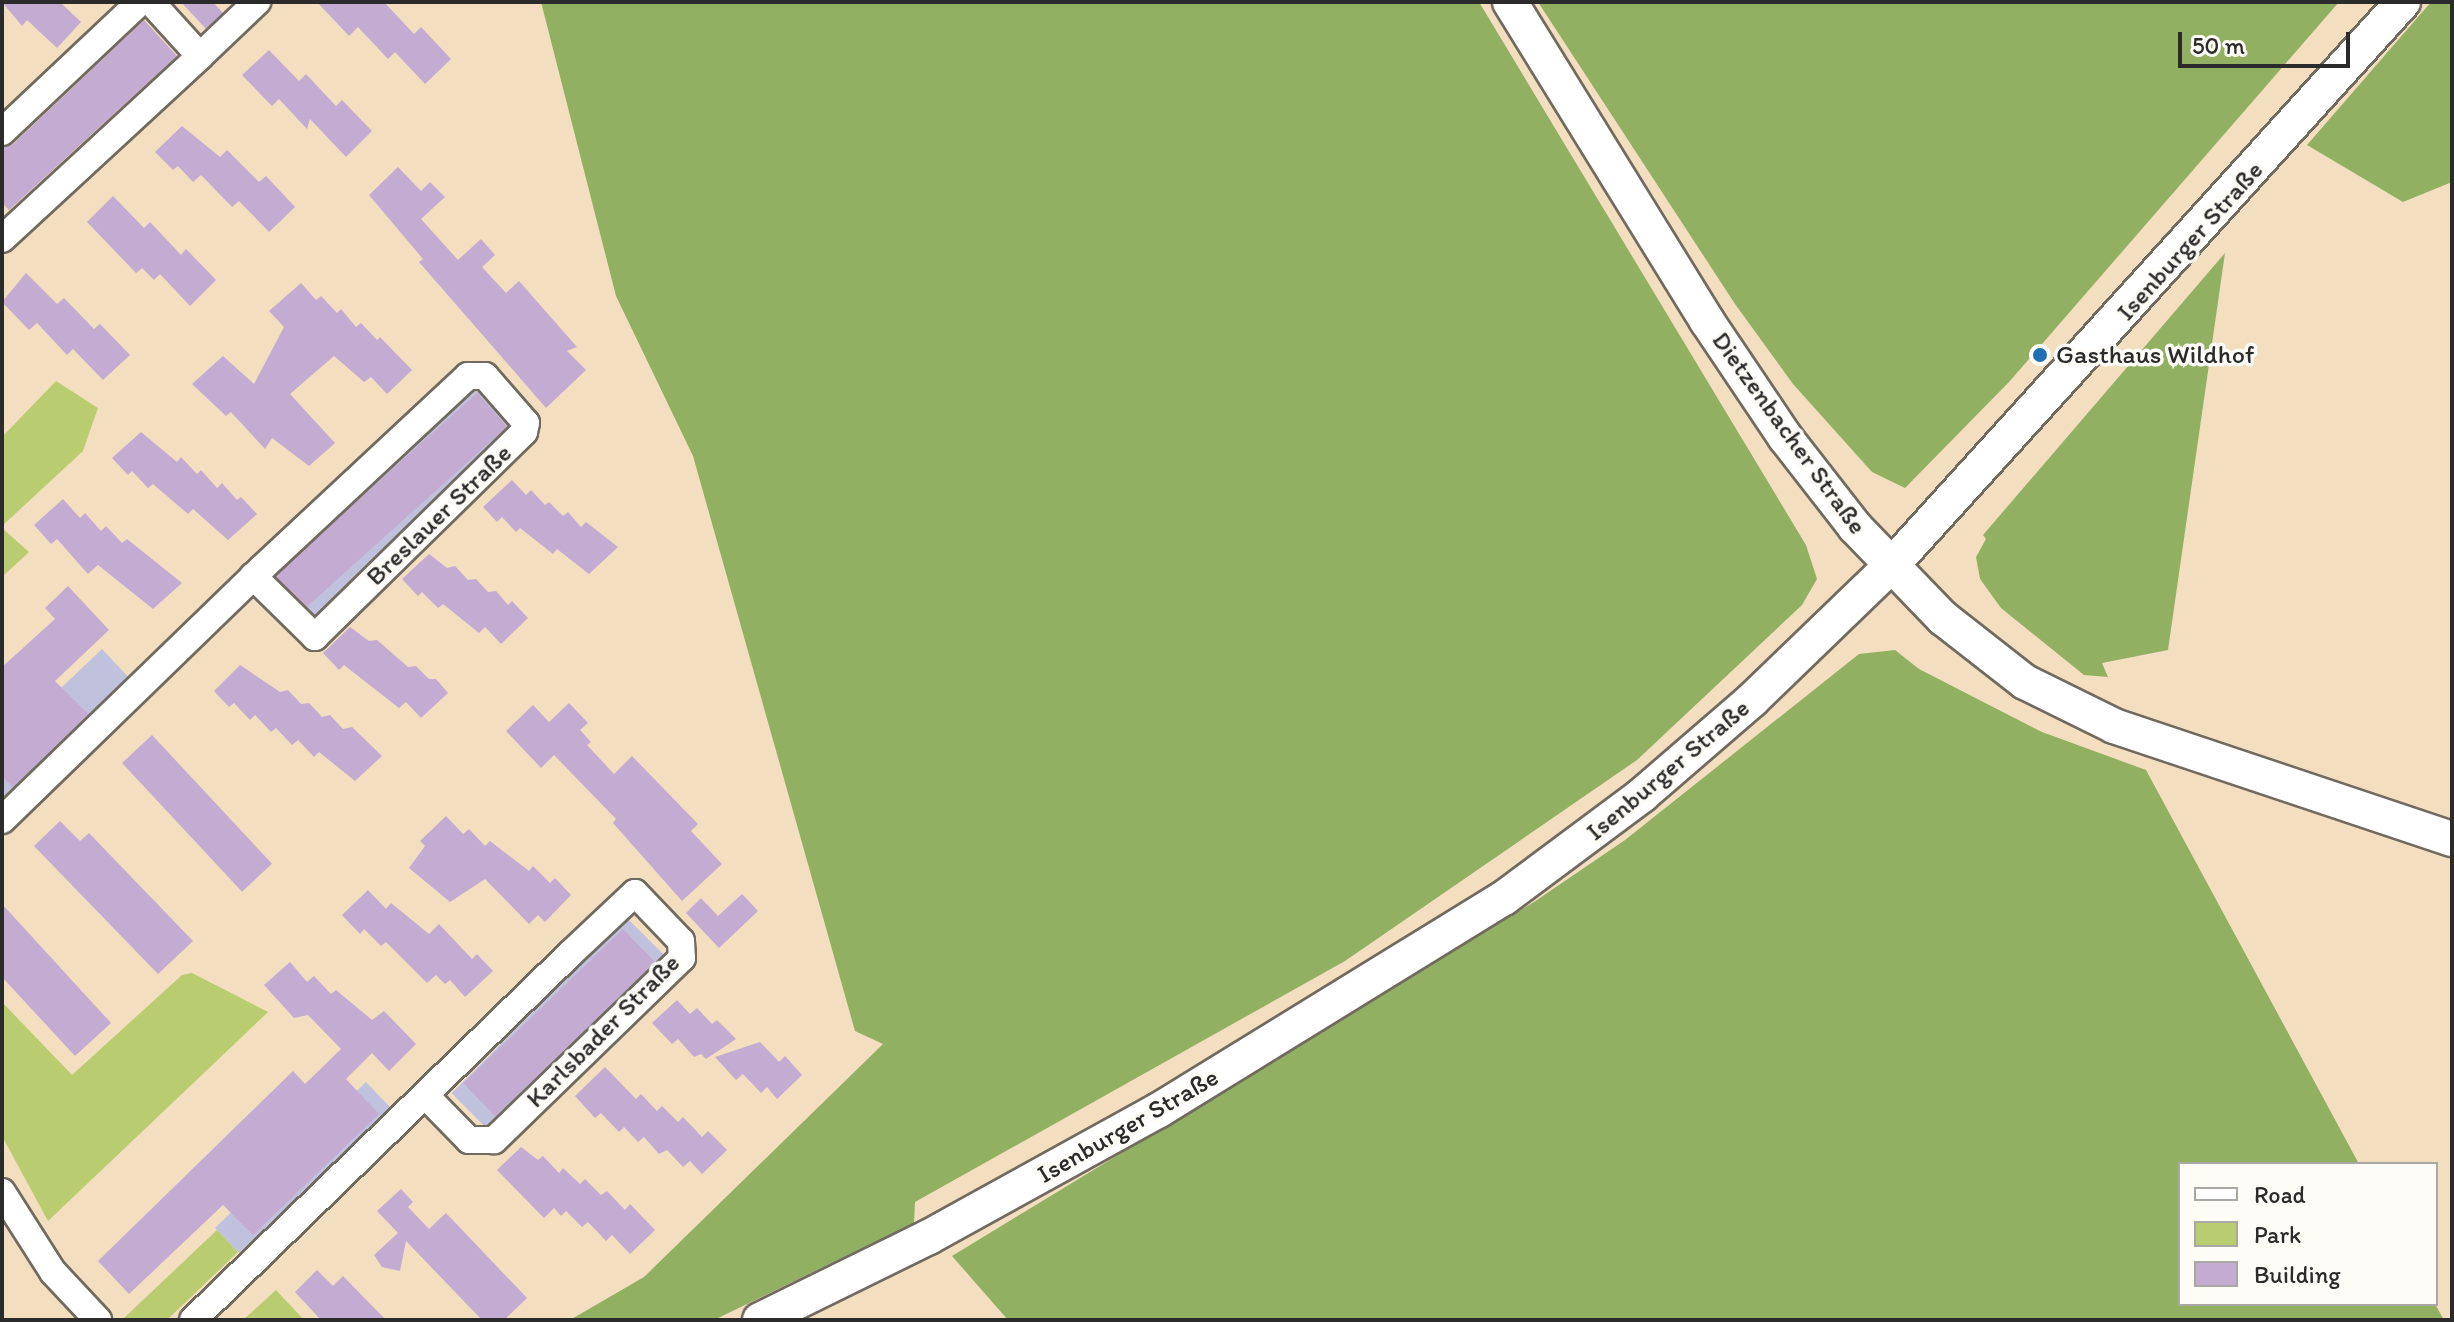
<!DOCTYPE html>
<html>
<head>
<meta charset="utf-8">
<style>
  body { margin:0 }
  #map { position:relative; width:2454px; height:1322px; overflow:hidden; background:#f3dec0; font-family:Itim,sans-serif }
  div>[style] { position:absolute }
  .industrial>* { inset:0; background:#c0c2dd; transform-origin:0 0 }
  .green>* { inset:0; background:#b9cc6f }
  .forest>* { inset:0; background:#92b062 }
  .building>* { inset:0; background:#c4abd2; transform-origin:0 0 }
  .roads { filter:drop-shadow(2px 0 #716a5f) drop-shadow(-2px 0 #716a5f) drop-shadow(0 2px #716a5f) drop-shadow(0 -2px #716a5f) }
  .minor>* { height:26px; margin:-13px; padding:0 13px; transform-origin:13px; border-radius:13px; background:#fff }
  .major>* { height:34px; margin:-17px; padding:0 17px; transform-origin:17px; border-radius:17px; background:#fff }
  .dots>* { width:22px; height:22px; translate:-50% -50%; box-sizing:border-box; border:4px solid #fdfcf7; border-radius:50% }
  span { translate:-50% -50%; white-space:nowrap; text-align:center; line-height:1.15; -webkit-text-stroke:7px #fdfcf7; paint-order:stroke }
  .street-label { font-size:26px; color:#2b2b2b }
  .poi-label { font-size:26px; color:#2b2b2b }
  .left { translate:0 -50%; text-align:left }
  .frame { position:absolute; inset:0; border:4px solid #2b2b2b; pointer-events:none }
  .legend { position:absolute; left:2178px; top:1162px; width:260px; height:144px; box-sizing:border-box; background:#fdfcf7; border:2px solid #a9a8a5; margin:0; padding:10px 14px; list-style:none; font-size:24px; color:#2b2b2b }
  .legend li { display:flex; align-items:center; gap:16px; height:40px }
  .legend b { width:40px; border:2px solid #a9a8a5 }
  .scale { position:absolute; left:2178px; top:32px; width:172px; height:36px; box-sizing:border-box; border:4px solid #2b2b2b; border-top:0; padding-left:10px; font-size:24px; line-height:28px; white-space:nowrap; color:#2b2b2b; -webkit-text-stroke:6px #fdfcf7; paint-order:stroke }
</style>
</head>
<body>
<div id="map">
  <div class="industrial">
    <div style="left:477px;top:380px;width:61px;height:289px;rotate:46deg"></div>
    <div style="clip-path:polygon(102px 649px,133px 682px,2px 806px,2px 744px)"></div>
    <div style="left:627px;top:918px;width:57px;height:248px;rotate:45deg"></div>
    <div style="left:366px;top:1082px;width:35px;height:210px;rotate:46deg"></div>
  </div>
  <div class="green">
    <div style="clip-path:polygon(56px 381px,98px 408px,83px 451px,2px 526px,2px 437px)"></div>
    <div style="clip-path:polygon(2px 528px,29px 552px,2px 577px)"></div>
    <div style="clip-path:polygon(192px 973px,268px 1012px,48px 1221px,2px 1136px,2px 1002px,72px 1075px,182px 975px)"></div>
    <div style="clip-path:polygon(217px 1230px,238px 1252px,167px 1320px,124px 1318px)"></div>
    <div style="clip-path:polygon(276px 1290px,304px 1320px,243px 1320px)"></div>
  </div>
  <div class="forest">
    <div style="clip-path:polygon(541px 2px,1479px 2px,1806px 545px,1817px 579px,1802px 605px,1637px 760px,1345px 961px,915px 1202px,914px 1223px,714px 1320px,570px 1320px,644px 1277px,883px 1044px,855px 1031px,693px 456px,616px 296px)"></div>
    <div style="clip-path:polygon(1538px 2px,2339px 2px,2009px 382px,1905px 488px,1872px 472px,1793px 384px,1735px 304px)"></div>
    <div style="clip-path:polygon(2431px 2px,2452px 2px,2452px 182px,2403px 202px,2307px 145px)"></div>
    <div style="clip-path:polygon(2225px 253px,2168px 650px,2102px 663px,2108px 677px,2084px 675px,2001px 608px,1980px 579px,1976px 557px,1986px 539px,1983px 535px)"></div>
    <div style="clip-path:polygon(1895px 650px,1919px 669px,2042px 732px,2146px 770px,2359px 1164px,2180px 1164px,2180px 1304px,2435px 1304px,2444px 1320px,1008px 1320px,952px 1256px,1534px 902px,1625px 840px,1859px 654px)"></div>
  </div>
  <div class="building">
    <div style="clip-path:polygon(2px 2px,60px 2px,81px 22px,57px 48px,27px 20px,22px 26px)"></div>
    <div style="clip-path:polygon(181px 2px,213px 2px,223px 13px,206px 29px)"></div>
    <div style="clip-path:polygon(317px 2px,384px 2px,414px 34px,421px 27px,451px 59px,425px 84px,395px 52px,388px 59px,358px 27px,349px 36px)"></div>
    <div style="clip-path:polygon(144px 20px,177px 56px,9px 210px,2px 203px,2px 148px,13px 144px)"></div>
    <div style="clip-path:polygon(269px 50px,299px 81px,306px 74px,336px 106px,342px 100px,372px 131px,346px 157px,310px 119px,307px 129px,279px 99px,272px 106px,242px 75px)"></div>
    <div style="clip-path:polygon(182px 126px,220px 157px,227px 150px,259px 182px,266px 176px,295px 207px,269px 232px,239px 201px,232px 207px,201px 175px,193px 182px,178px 166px,173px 170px,155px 152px)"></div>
    <div style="clip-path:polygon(398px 167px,421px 191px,430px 182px,445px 197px,421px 219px,458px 260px,481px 239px,495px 255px,482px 267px,506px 293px,519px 281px,577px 347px,567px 351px,586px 370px,546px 408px,419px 262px,423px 259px,369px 195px)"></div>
    <div style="clip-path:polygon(113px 196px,144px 228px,150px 222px,181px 255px,186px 249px,216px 280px,190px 306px,160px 274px,154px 280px,142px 268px,136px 273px,87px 222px)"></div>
    <div style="clip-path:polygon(26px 273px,57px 304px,64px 298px,94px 329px,100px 324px,130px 355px,103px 380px,73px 349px,67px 355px,37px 323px,29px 330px,2px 302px)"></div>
    <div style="clip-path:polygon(301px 283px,316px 300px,321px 296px,337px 313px,341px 309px,356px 327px,361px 323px,377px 340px,380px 337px,412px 370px,387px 394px,371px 377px,364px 382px,334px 356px,290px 394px,335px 443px,309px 466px,272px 438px,265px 449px,231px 412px,226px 416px,192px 384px,223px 356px,254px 384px,284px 327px,269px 311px)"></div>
    <div style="left:477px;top:393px;width:45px;height:272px;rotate:48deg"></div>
    <div style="clip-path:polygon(141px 432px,177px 462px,181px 457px,197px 474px,201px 470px,217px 488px,222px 483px,237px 500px,241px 497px,257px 514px,228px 540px,193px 509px,188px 514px,153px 484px,148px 488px,132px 471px,128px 475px,112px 458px)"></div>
    <div style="clip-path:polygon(512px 480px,526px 495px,531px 490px,545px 505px,549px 502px,563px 516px,568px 512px,581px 527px,586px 522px,618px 547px,589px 574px,557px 549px,553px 554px,520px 528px,516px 532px,502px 517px,497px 522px,483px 507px)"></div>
    <div style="clip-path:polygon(63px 499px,80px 518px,85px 513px,101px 531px,106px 526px,122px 543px,127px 539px,182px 583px,153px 609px,98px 565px,88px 574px,57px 539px,51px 544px,34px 525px)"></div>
    <div style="clip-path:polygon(429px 554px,447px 568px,455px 566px,468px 580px,476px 579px,488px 592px,496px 591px,508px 605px,512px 601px,528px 618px,501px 644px,485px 627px,479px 633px,443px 604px,438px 608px,422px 592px,418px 596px,402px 579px)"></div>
    <div style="clip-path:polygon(68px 586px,109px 630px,55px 681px,88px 714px,13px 787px,2px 776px,2px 667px,55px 619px,45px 608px)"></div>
    <div style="clip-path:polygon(350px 627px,369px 641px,377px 640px,408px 667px,416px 666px,429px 679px,436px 679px,448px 693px,421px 718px,406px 702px,399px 708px,344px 665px,339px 670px,323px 653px)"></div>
    <div style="clip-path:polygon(240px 665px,280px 692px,288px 690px,301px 704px,309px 703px,322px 717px,330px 715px,343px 729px,352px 727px,382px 756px,355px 781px,319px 752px,314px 757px,298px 740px,292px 745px,276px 728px,271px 732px,255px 715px,250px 720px,234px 703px,229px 707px,214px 691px)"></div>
    <div style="clip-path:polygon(569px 703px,588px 723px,580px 730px,591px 742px,587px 745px,614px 774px,632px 756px,698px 824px,691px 831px,722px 864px,682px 901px,613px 823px,616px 819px,554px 755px,541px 768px,506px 731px,533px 705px,549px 722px)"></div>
    <div style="left:152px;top:735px;width:176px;height:41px;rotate:47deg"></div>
    <div style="clip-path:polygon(446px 816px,463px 834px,469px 829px,485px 846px,490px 841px,529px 871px,533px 866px,550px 883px,555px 878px,571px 895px,545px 922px,538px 915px,529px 924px,485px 879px,450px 902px,409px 868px,425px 846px,420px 841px)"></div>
    <div style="clip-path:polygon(60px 821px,80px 841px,89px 833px,193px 941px,158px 974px,34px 846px)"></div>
    <div style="clip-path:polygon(368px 890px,386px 909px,391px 903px,429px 934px,439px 924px,472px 959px,477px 954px,493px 971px,465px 997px,450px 980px,445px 984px,436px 975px,427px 983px,386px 942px,381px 946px,364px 929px,360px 934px,342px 915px)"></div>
    <div style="clip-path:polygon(742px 894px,758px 911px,719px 948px,686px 913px,701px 898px,718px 916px)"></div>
    <div style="clip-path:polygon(2px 904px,111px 1023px,75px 1056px,2px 977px)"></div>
    <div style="left:623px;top:929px;width:46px;height:222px;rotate:46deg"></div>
    <div style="clip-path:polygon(290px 962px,307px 982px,314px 976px,331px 994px,336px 990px,372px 1020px,384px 1011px,416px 1044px,389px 1071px,372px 1053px,346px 1079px,379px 1114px,253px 1235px,223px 1205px,129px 1294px,98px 1261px,293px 1071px,305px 1084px,341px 1049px,308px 1015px,294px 1018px,264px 985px)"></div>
    <div style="clip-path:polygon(677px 1000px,690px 1014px,697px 1008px,712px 1024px,717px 1020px,736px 1039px,706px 1059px,701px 1054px,694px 1057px,678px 1039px,672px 1044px,652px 1023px)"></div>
    <div style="clip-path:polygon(760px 1042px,779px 1062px,785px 1056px,802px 1075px,777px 1099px,767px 1087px,761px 1093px,743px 1074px,736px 1080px,715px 1057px)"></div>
    <div style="clip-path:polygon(605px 1067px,636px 1099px,641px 1094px,657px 1111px,662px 1106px,678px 1122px,683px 1117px,702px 1137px,708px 1131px,727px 1150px,702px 1174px,690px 1161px,683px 1167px,667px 1150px,659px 1154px,644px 1137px,638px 1142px,624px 1127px,619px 1132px,601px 1113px,595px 1118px,575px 1096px)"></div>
    <div style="clip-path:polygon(521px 1147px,538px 1160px,543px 1156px,559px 1173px,563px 1168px,580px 1184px,585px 1179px,601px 1195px,607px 1191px,625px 1210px,630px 1204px,655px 1230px,630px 1254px,612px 1235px,606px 1241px,588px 1222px,582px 1227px,566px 1211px,561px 1216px,554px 1208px,544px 1218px,497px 1170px)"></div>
    <div style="clip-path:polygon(401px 1189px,413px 1202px,408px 1207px,429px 1229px,446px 1213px,527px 1298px,504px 1320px,482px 1320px,406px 1241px,400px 1271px,382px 1267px,374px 1255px,398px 1233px,377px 1211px)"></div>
    <div style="clip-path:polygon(317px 1270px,333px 1286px,343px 1276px,386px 1320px,321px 1320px,295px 1292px)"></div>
  </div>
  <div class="roads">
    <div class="minor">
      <div style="left:200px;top:56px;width:79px;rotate:-43.5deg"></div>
      <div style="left:2px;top:132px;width:190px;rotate:-43.3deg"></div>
      <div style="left:2px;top:239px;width:270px;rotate:-42.7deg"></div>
      <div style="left:200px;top:56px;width:73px;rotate:-132.2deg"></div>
      <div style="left:2px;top:820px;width:361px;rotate:-44.1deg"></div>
      <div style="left:261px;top:569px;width:283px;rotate:-43deg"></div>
      <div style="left:468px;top:376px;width:17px"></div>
      <div style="left:485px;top:376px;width:62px;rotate:48.9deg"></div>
      <div style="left:526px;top:423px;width:9px;rotate:103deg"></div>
      <div style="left:524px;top:432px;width:293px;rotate:135.6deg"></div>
      <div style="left:315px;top:637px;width:87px;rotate:-135.5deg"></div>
      <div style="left:2px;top:1192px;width:95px;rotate:57.5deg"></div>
      <div style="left:53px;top:1272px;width:66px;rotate:46.8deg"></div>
      <div style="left:193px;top:1320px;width:525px;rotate:-44.15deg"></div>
      <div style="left:570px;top:954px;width:89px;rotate:-43.2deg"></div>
      <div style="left:635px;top:893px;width:66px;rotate:46.2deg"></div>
      <div style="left:681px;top:941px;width:17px;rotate:87deg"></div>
      <div style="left:682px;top:958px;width:262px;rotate:135.9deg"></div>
      <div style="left:494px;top:1140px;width:25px;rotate:180deg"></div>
      <div style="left:469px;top:1140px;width:63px;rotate:-134.4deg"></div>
    </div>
    <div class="major">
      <div style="left:1510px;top:2px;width:375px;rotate:58.3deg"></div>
      <div style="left:1707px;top:321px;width:140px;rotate:56.1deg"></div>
      <div style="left:1785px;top:437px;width:114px;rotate:52.1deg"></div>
      <div style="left:1855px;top:527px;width:127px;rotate:46deg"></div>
      <div style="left:1943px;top:618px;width:104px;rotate:38deg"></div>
      <div style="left:2025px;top:682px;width:99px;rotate:26.3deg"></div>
      <div style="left:2114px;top:726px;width:356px;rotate:18.5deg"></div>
      <div style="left:760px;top:1320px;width:188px;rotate:-26.2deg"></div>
      <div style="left:929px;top:1237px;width:263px;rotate:-28.9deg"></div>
      <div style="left:1159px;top:1110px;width:405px;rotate:-31.6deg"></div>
      <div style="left:1504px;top:898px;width:172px;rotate:-36.7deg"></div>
      <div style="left:1642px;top:795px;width:145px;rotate:-40.8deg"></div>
      <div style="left:1752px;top:700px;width:193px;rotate:-44deg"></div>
      <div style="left:1891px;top:566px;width:762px;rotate:-47.77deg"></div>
    </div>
  </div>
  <div class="dots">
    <div style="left:2040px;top:355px;background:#1f6fb2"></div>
  </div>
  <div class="street-label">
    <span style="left:2190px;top:241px;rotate:-48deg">Isenburger Straße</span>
    <span style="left:1789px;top:433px;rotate:54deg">Dietzenbacher Straße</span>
    <span style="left:439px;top:515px;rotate:-44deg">Breslauer Straße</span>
    <span style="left:1668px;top:770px;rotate:-40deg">Isenburger Straße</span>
    <span style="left:603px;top:1031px;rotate:-45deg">Karlsbader Straße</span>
    <span style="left:1128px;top:1126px;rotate:-30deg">Isenburger Straße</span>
  </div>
  <div class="poi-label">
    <span class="left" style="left:2056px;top:355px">Gasthaus Wildhof</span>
  </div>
  <div class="frame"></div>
  <ul class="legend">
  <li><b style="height:10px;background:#fff"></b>Road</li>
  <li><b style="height:22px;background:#b9cc6f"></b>Park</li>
  <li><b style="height:22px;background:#c4abd2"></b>Building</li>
  </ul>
  <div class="scale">50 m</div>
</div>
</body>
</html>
